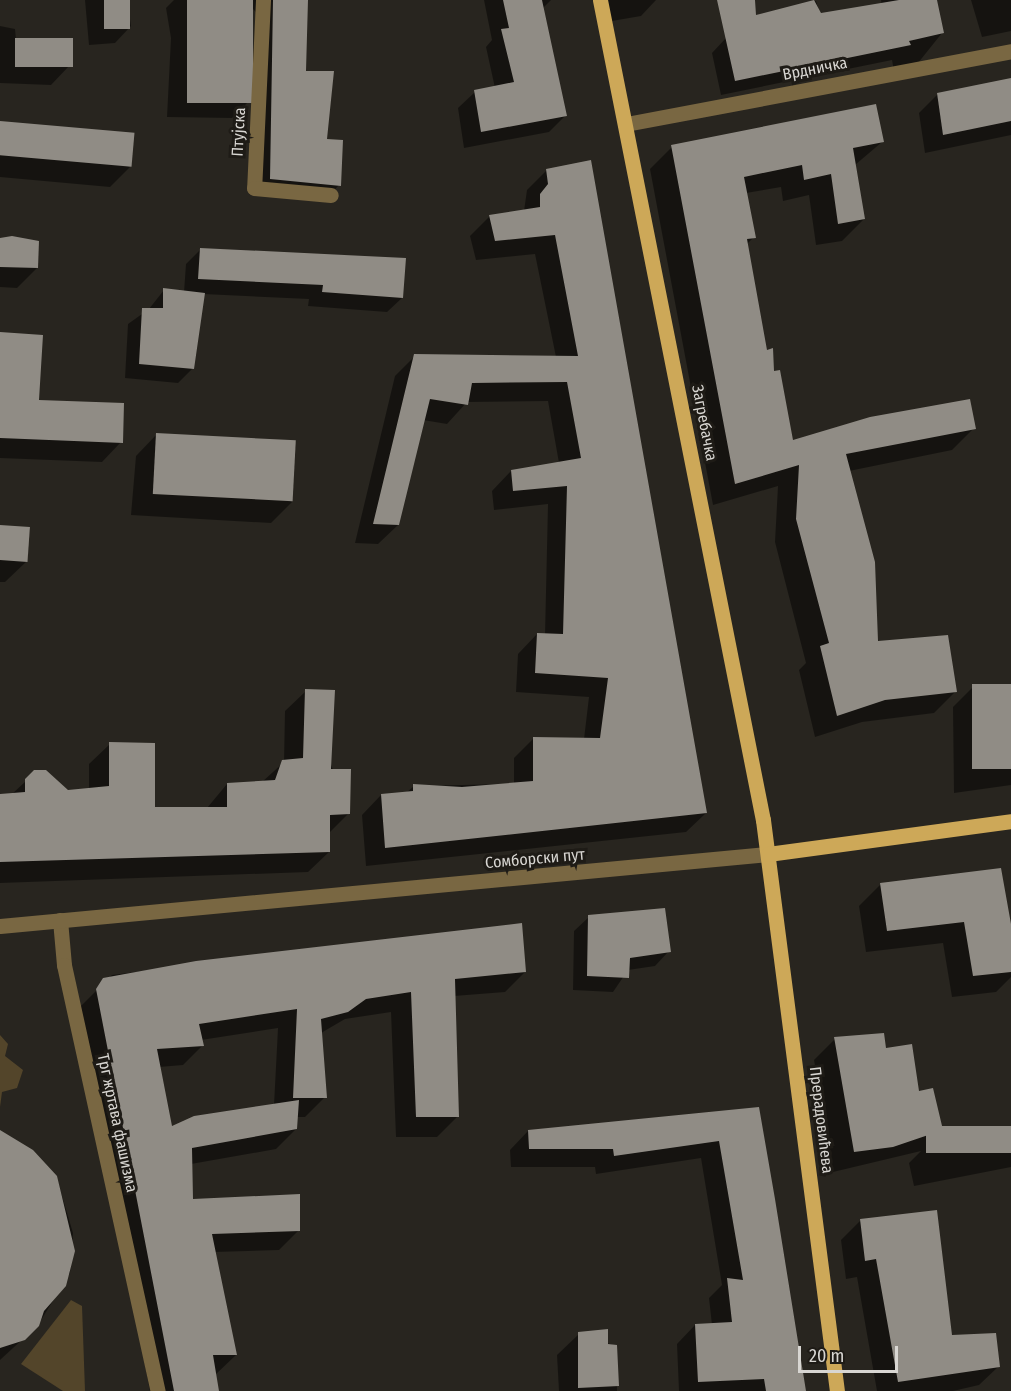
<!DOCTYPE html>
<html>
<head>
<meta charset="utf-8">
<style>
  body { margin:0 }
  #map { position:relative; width:1011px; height:1391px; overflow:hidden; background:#28251f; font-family:"Fira Sans Condensed",sans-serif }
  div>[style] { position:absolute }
  .green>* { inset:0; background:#53452a }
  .shadow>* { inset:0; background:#0007 }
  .building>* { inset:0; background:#908c85; transform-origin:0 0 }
  .minor>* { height:15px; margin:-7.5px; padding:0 7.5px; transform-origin:7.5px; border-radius:7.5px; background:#796742 }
  .major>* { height:15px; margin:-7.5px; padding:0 7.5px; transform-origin:7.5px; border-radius:7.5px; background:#cda858 }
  span { translate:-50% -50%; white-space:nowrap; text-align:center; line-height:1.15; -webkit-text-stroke:6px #1e1b16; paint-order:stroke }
  .street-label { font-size:16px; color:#d8d6d2 }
  .scale { position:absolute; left:798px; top:1346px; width:100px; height:27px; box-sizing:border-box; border:3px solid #d8d6d2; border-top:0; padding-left:8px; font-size:18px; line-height:21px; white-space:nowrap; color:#d8d6d2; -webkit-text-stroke:4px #1e1b16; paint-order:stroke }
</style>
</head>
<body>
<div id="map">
  <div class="green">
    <div style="clip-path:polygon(0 1035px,8px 1044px,5px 1056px,23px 1070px,17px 1088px,2px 1092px,0 1107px)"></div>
    <div style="clip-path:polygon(71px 1300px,82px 1306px,85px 1391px,63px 1391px,21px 1364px)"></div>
  </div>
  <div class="shadow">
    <div style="clip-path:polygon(85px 0,127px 0,131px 26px,115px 43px,89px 45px)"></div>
    <div style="clip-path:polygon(174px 0,306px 0,305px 72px,339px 185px,325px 200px,256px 193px,259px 15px,251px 7px,247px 103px,232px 118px,167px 117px,171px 38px,166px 8px)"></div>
    <div style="clip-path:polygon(484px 0,551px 0,543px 8px,566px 115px,549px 132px,464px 148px,458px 108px,475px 92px,495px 88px,486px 47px,492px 40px)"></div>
    <div style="clip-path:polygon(601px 0,656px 0,641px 16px,606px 22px)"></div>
    <div style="clip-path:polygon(881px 0,921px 0,942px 33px,914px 68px,894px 71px,892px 60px,721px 95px,712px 53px,726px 38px,816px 1px,820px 15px,882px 6px)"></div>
    <div style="clip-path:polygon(971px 0,1011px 0,1011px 31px,982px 37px)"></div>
    <div style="clip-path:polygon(0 26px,15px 29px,16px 40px,70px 65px,51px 85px,0 83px)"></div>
    <div style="clip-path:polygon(1011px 79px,1011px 135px,925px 153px,919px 113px,938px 94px)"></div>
    <div style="clip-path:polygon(0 123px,130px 167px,110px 187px,0 177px)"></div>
    <div style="clip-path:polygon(882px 142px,855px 165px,864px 219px,842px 241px,816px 245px,809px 195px,783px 201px,781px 187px,746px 193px,754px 237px,746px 245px,766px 351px,792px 442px,974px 428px,952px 450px,849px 471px,876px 643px,956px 691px,934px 713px,862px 722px,815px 737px,799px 670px,806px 663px,775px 542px,778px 486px,713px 505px,650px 169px,672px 147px)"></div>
    <div style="clip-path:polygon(547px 170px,706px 813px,686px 832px,366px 866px,362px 815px,381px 795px,406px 793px,414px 786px,514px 784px,514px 758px,533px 739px,584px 739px,589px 697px,516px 692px,518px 654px,537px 634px,545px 635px,548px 504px,494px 510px,492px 491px,511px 471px,559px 463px,548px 401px,467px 402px,447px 424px,423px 420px,398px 525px,378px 544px,355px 543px,395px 376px,415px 356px,556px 357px,535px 254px,476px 260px,470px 236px,490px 216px,524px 211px,527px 190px)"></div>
    <div style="clip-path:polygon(0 238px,38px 243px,37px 268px,17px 288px,0 287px)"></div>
    <div style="clip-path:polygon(200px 250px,402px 298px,387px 312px,308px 306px,309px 299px,203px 294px,192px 369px,178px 383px,125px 378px,128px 324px,149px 309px,164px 290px,184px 292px,186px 264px)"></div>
    <div style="clip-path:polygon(0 333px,37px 401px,121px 442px,102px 462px,0 458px)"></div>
    <div style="clip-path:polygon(157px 434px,292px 502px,271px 523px,131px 515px,136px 456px)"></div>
    <div style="clip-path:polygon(0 527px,27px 561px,5px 582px,0 582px)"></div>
    <div style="clip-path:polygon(1011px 686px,1011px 785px,954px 793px,953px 707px,973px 687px)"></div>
    <div style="clip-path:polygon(306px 691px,348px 814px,329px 833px,329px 852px,308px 872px,0 883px,0 795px,12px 794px,26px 781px,68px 792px,89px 790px,89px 764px,110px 744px,153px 809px,207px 808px,227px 784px,262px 782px,284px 762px,285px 711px)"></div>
    <div style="clip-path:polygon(880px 885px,1011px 933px,1011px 977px,996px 992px,952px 997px,943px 943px,866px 952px,859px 906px)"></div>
    <div style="clip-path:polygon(589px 917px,669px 951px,655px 966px,628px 970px,613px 992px,573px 990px,574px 931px)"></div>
    <div style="clip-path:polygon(evenodd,521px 925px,525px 972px,505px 992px,454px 996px,457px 1117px,437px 1137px,396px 1137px,391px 1012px,345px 1019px,321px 1033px,325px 1097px,305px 1117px,297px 1117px,296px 1129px,276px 1149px,191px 1164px,192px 1201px,299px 1230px,279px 1250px,214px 1252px,236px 1355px,215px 1375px,218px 1391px,150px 1391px,77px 1010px,112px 975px,521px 925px,278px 1028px,274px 1105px,170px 1128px,159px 1067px,183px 1065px,203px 1045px,201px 1040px,278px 1028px)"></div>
    <div style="clip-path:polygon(835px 1039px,885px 1049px,941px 1130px,928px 1143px,1011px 1130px,1011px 1167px,914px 1186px,909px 1163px,921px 1151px,833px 1172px,814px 1060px)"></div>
    <div style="clip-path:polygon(758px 1109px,805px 1391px,679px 1391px,677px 1344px,695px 1325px,712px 1325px,709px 1298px,722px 1285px,701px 1158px,596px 1174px,595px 1167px,511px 1167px,510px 1150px,528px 1131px)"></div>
    <div style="clip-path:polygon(0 1136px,56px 1176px,73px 1233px,70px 1273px,38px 1325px,0 1360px)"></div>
    <div style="clip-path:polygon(860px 1221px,951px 1337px,999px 1366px,979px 1385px,953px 1391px,877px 1391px,857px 1277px,846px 1279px,841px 1240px)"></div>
    <div style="clip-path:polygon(579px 1334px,616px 1346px,617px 1391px,559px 1391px,557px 1355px)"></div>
  </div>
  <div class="building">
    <div style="left:104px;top:0;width:26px;height:29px"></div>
    <div style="left:187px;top:0;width:66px;height:103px"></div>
    <div style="clip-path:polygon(273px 0,308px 0,306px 71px,334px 71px,327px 139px,343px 140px,341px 186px,270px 179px)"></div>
    <div style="clip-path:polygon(503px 0,542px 0,567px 116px,481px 132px,474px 90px,514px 82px,501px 29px,509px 28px)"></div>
    <div style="clip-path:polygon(717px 0,755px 0,756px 15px,814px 0,821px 13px,899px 0,937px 0,944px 33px,909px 41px,911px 45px,735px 81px)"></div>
    <div style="left:15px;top:38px;width:58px;height:29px"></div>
    <div style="clip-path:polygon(1011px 78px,1011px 121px,943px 135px,937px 93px)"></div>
    <div style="clip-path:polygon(876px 104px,884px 142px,853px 148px,865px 219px,838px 224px,831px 174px,804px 180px,802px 165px,744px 177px,756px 238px,747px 239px,767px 350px,773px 348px,774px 371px,780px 370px,793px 440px,870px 417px,970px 399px,976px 429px,846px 454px,875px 562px,878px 641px,948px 635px,957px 692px,885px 700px,837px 716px,820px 646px,829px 643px,796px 519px,799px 465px,735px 484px,671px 145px)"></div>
    <div style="left:0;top:121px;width:135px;height:34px;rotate:5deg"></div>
    <div style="clip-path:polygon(591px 160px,707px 813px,385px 848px,381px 794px,413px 791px,413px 784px,462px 787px,533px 781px,533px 737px,600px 738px,608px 678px,535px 673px,537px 633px,563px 634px,567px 486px,513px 491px,511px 470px,581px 458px,567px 382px,472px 383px,468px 405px,430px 399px,399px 525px,373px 524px,414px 354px,578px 356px,555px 235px,495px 241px,489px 215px,540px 207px,540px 194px,548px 184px,546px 169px)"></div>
    <div style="clip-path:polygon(12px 236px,39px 241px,38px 268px,0 267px,0 238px)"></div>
    <div style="clip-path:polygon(200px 248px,406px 258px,403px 298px,322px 292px,323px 285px,198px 279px)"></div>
    <div style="clip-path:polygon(163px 288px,205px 293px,194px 369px,139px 364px,142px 308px,163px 308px)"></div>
    <div style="clip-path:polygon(0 332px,43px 335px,39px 400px,124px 403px,123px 443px,0 438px)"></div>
    <div style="left:156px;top:433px;width:140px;height:61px;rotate:3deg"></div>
    <div style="left:0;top:525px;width:30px;height:35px;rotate:4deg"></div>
    <div style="left:1011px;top:684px;width:85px;height:39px;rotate:90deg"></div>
    <div style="clip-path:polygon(305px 689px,335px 690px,331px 769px,351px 769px,350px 814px,330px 815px,330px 852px,0 862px,0 794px,25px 792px,25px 779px,34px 770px,46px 770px,68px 790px,109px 786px,109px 742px,155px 743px,155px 807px,227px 807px,227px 783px,275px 780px,282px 760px,303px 758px)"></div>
    <div style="clip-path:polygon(1001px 868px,1011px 924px,1011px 972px,973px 976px,964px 922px,887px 931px,880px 883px)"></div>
    <div style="clip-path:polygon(665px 908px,671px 952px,630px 958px,629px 978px,587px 976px,588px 915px)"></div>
    <div style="clip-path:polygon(522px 923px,526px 972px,455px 979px,459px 1117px,416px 1117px,411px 992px,366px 999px,348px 1012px,321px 1019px,327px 1098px,293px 1098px,297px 1009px,199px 1024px,204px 1046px,157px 1049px,172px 1126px,194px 1116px,299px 1100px,297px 1129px,192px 1148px,193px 1199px,300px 1194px,300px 1231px,212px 1234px,237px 1355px,213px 1355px,219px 1391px,174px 1391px,96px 989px,103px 978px,196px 961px)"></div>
    <div style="clip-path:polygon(884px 1033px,886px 1048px,912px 1044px,919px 1091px,933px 1088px,943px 1130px,893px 1147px,854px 1152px,834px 1037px)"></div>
    <div style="clip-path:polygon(759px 1107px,775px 1199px,806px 1391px,766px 1391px,764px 1379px,698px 1382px,695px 1324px,732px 1322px,727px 1278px,743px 1280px,719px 1141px,614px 1156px,613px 1149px,529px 1149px,528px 1130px)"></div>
    <div style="left:1011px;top:1126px;width:27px;height:85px;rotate:90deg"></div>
    <div style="clip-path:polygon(0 1130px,33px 1150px,57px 1176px,75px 1251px,66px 1286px,44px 1311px,39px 1326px,25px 1340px,0 1348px)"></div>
    <div style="clip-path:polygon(937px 1210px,952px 1335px,996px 1333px,1000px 1367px,898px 1382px,876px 1259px,865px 1261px,860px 1219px)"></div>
    <div style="clip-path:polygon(608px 1329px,608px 1344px,617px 1345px,619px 1386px,578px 1388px,578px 1332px)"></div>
  </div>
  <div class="minor">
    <div style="left:263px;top:0;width:188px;rotate:92.7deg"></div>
    <div style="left:254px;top:188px;width:77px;rotate:5.2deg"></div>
    <div style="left:626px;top:124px;width:392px;rotate:-10.7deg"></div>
    <div style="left:60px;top:920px;width:45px;rotate:84.9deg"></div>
    <div style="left:64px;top:965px;width:436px;rotate:77.6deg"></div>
    <div style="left:0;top:926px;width:771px;rotate:-5.36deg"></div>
  </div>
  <div class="major">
    <div style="left:600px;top:0;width:836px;rotate:78.76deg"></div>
    <div style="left:763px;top:820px;width:576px;rotate:82.62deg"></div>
    <div style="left:768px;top:854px;width:245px;rotate:-7.7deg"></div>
  </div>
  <div class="street-label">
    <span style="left:815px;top:69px;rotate:-11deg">Врдничка</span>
    <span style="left:239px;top:132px;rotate:-87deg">Птујска</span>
    <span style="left:704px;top:423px;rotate:79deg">Загребачка</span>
    <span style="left:535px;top:859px;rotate:-5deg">Сомборски пут</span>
    <span style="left:821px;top:1120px;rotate:83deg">Прерадовићева</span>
    <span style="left:117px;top:1123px;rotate:78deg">Трг жртава фашизма</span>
  </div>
  <div class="scale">20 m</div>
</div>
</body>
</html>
